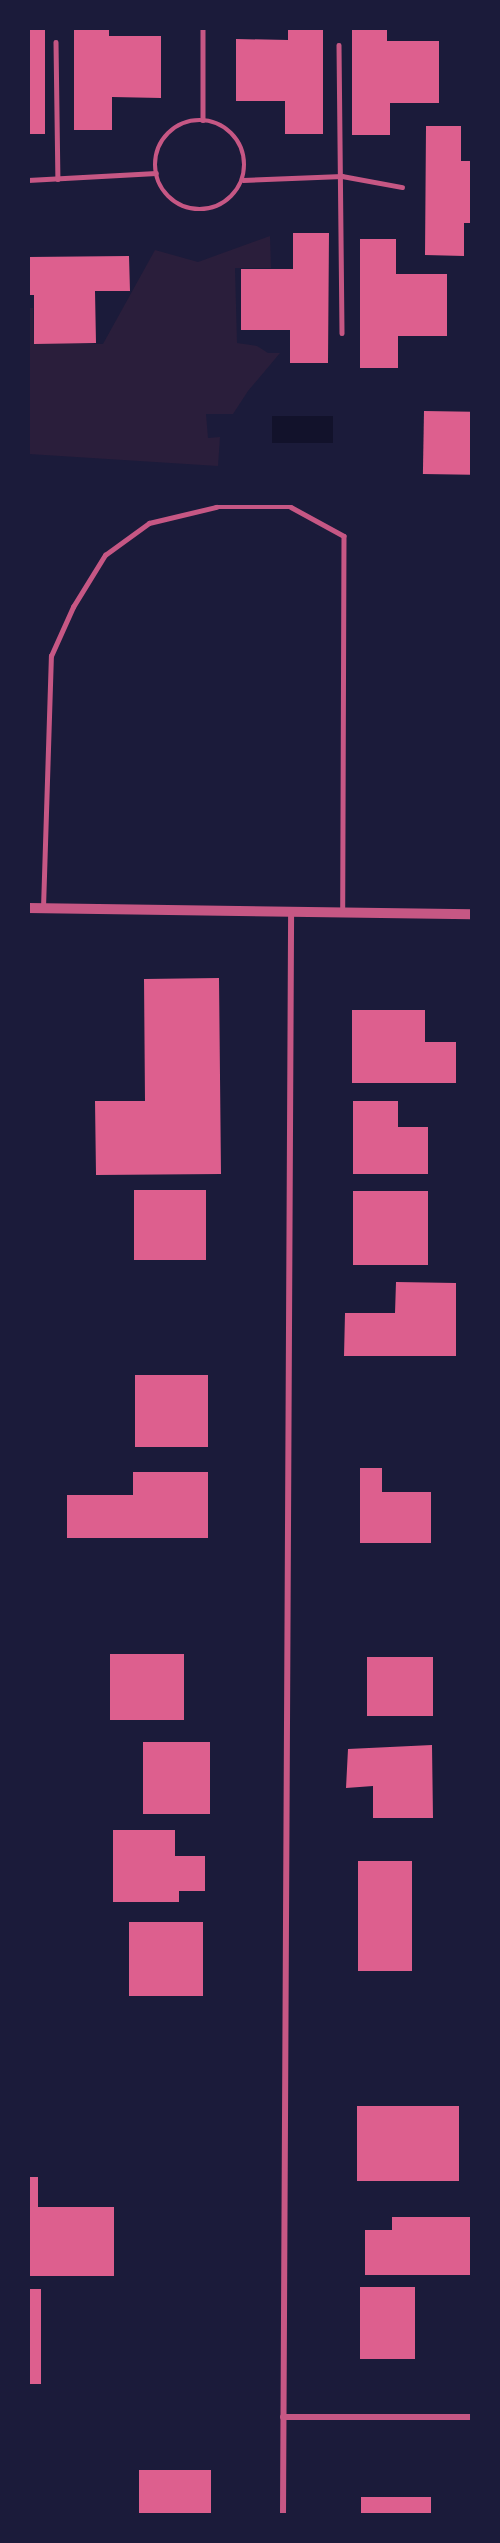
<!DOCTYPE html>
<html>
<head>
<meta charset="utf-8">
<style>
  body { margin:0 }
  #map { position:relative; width:500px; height:2543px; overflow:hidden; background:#1b1b3a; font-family:Raleway,sans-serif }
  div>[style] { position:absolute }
  .green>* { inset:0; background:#2a1e3b }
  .water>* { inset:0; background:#12122b; transform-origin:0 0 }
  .building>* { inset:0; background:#dd5f8e; transform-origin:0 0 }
  .service>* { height:4.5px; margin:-2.25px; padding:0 2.25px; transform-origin:2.25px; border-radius:2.25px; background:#c65784 }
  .service>.ring { margin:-2.25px; padding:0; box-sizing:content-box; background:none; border:4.5px solid #c65784; border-radius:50% }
  .minor>* { height:6px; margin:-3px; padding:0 3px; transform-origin:3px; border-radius:3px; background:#c65784 }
  .tertiary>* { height:10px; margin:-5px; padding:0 5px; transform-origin:5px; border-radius:5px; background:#c65784 }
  span { translate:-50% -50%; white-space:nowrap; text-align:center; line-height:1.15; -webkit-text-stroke:4.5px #1b1b3a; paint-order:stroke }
  .frame { position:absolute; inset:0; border:30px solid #1b1b3a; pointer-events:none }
</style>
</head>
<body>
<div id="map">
  <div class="green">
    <div style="clip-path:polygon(270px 236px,271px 268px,235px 268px,237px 343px,257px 346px,268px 353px,280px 353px,248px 391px,233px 414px,206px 414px,208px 438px,220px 437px,218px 466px,29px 454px,28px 308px,33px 308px,34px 342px,103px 344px,155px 250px,198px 262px)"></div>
  </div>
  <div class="water">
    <div style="left:272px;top:416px;width:61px;height:27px"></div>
  </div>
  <div class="building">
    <div style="left:28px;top:28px;width:17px;height:106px"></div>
    <div style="clip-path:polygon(74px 28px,109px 28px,109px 36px,161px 36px,161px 98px,112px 97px,112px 130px,74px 130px)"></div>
    <div style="clip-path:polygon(288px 28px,323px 28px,323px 134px,285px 134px,285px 101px,236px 101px,236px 39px,288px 40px)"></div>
    <div style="clip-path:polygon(352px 28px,387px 28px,387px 41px,439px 41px,439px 103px,390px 103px,390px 135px,352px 135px)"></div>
    <div style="clip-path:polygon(426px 126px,461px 126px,461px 161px,472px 161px,472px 223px,464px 223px,464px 256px,425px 255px)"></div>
    <div style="clip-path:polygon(293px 233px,329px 233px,328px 363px,290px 363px,290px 330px,241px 330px,241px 269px,293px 269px)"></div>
    <div style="clip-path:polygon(360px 239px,396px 239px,396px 274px,447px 274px,447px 336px,398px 336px,398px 368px,360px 368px)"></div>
    <div style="clip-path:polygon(129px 256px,130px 291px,95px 291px,96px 343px,34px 344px,34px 295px,28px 295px,28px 257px)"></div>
    <div style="left:424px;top:411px;width:48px;height:63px;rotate:1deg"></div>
    <div style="clip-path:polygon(219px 978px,221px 1174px,96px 1175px,95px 1101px,145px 1101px,144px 979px)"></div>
    <div style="clip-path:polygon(352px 1010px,425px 1010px,425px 1042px,456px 1042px,456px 1083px,352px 1083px)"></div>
    <div style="clip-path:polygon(353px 1101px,398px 1101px,398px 1127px,428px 1127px,428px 1174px,353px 1174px)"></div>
    <div style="left:134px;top:1190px;width:72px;height:70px"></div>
    <div style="left:353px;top:1191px;width:75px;height:74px"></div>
    <div style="clip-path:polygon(396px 1282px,456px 1283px,456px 1356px,344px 1356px,345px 1313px,395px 1313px)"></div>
    <div style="left:135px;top:1375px;width:73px;height:72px"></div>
    <div style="clip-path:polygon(360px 1468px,382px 1468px,382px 1492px,431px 1492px,431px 1543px,360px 1543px)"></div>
    <div style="clip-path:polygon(133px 1472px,208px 1472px,208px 1538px,67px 1538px,67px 1495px,133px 1495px)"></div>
    <div style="left:110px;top:1654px;width:74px;height:66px"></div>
    <div style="left:367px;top:1657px;width:66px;height:59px"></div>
    <div style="left:143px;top:1742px;width:67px;height:72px"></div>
    <div style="clip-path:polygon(432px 1745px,433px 1818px,373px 1818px,373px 1786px,346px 1788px,348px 1749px)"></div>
    <div style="clip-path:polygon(113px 1830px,175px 1830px,175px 1856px,205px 1856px,205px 1891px,179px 1891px,179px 1902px,113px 1902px)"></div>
    <div style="left:358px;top:1861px;width:54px;height:110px"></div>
    <div style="left:129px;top:1922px;width:74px;height:74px"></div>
    <div style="left:357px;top:2106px;width:102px;height:75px"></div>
    <div style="clip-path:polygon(28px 2177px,38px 2177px,38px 2207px,114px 2207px,114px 2276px,28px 2276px)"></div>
    <div style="clip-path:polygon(392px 2217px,472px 2217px,472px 2275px,365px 2275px,365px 2230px,392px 2230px)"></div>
    <div style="left:360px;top:2287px;width:55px;height:72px"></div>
    <div style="left:28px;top:2289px;width:13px;height:95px"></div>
    <div style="left:139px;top:2470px;width:72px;height:44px"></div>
    <div style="left:361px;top:2497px;width:70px;height:17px"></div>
  </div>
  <div class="service">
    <div style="left:203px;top:28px;width:92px;rotate:90deg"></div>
    <div style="left:56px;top:42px;width:137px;rotate:89.2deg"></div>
    <div style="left:339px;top:45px;width:288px;rotate:89.4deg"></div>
    <div class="ring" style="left:155px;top:120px;width:85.5px;height:85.5px"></div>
    <div style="left:28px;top:180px;width:128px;rotate:-3.1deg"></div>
    <div style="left:243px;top:180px;width:99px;rotate:-2.3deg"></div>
    <div style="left:342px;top:176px;width:61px;rotate:10.4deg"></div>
    <div style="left:43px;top:908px;width:252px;rotate:-88.2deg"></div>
    <div style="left:51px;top:656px;width:54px;rotate:-65.8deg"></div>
    <div style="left:73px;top:607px;width:61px;rotate:-58.4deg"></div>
    <div style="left:105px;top:555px;width:54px;rotate:-36deg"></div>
    <div style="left:149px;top:523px;width:69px;rotate:-13.4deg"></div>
    <div style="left:216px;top:507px;width:75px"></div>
    <div style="left:291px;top:507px;width:60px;rotate:28.7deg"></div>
    <div style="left:344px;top:536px;width:375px;rotate:90.2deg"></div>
  </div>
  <div class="minor">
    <div style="left:283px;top:2417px;width:189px"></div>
    <div style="left:283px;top:2514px;width:1600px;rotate:-89.71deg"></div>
  </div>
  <div class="tertiary">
    <div style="left:28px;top:908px;width:444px;rotate:0.8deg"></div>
  </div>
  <div class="frame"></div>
</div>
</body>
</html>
